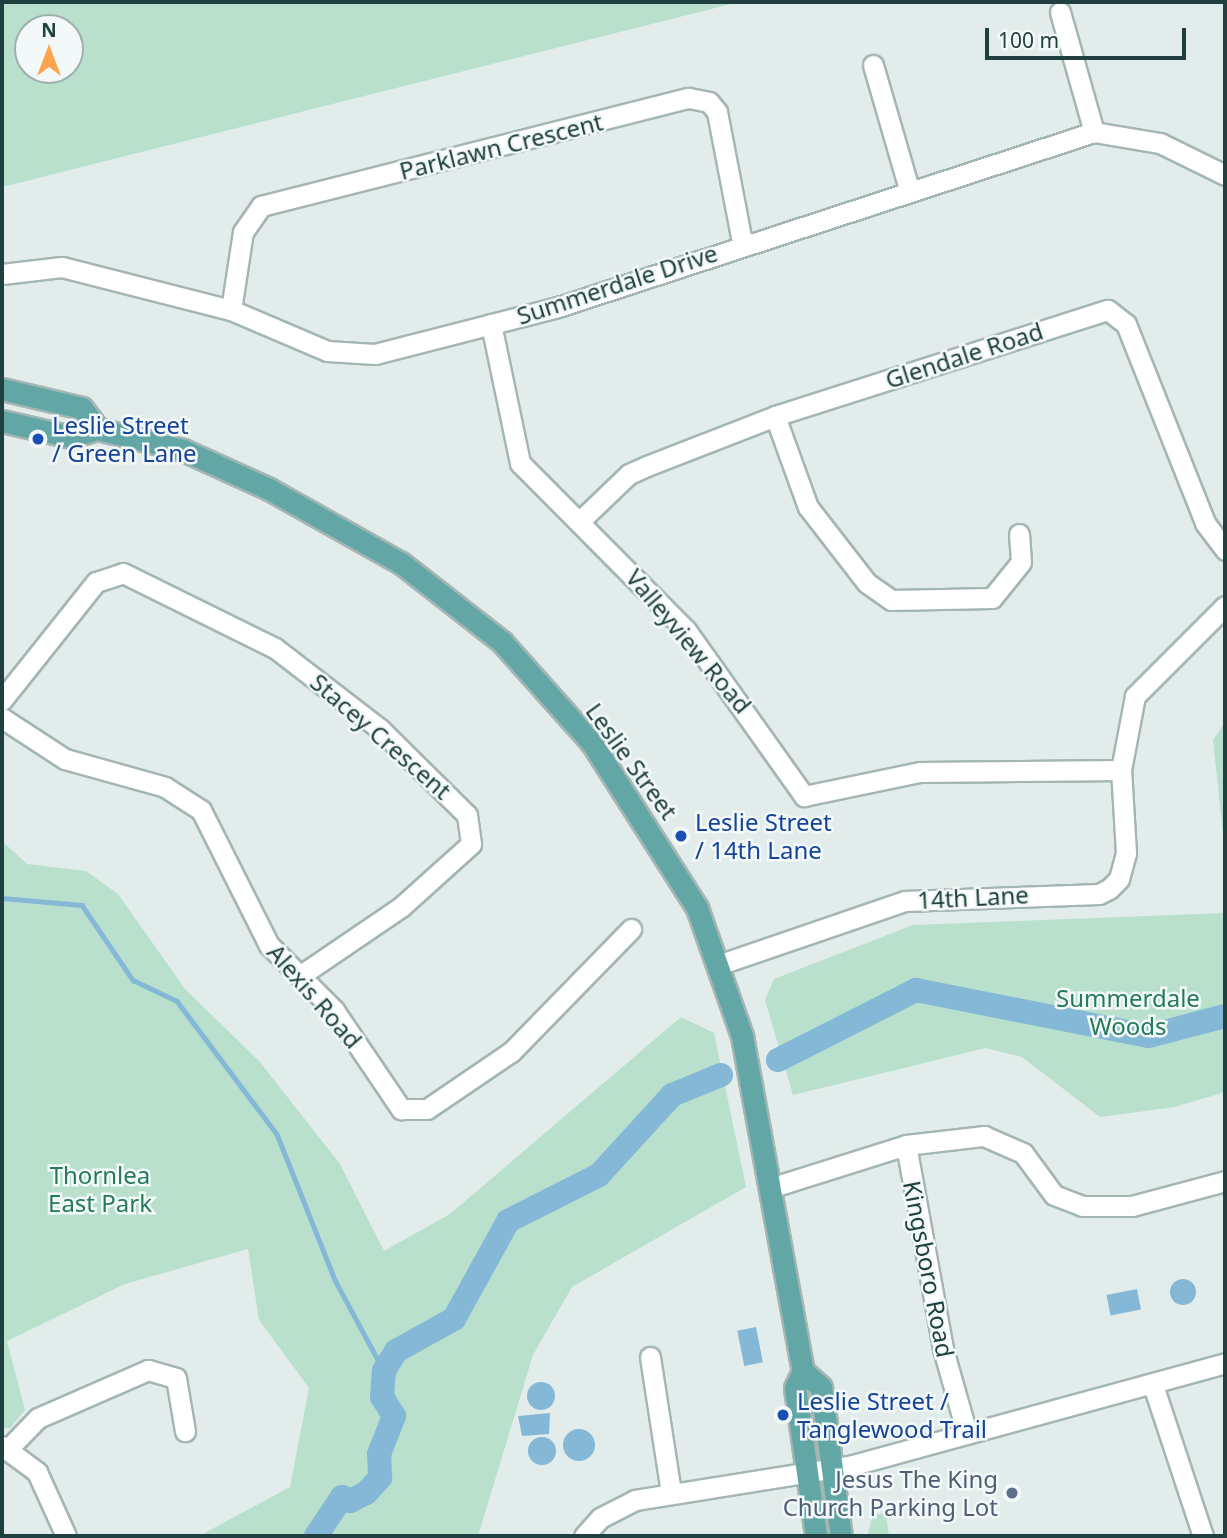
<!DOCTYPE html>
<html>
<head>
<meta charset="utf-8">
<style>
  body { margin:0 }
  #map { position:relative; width:1227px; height:1538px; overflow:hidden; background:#e2edeb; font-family:"Noto Sans",sans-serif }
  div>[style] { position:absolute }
  .green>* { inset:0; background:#b8e0cd }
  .water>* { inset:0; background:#85b7d7; transform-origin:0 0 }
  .round { border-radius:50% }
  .stream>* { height:4.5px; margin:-2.25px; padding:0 2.25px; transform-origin:2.25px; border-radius:2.25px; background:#85b7d7 }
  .river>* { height:24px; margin:-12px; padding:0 12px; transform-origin:12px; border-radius:12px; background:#85b7d7 }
  .roads { filter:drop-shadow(2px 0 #a4b6b4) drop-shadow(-2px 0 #a4b6b4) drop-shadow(0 2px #a4b6b4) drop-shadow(0 -2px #a4b6b4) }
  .minor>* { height:19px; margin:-9.5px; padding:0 9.5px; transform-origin:9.5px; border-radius:9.5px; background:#fff }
  .major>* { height:21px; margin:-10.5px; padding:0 10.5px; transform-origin:10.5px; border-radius:10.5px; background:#62a7a6 }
  .dots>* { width:19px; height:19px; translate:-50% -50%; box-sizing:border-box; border:4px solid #f2f9f8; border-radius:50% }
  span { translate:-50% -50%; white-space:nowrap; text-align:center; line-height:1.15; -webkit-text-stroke:5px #f2f9f8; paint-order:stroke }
  .street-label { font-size:24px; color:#20403f }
  .transit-label { font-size:24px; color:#164399 }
  .left { translate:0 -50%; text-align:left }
  .park-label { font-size:24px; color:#267a5b }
  .service-label { font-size:24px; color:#4e5e75 }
  .right { translate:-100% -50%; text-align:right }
  .frame { position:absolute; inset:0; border:4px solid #20403f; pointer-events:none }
  .north { position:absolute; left:14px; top:14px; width:70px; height:70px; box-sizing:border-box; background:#f2f9f8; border:2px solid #9eafae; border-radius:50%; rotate:0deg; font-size:19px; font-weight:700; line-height:28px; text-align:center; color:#20403f }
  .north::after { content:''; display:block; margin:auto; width:24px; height:32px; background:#fea44f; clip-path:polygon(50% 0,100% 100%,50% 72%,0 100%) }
  .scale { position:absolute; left:985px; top:28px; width:201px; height:32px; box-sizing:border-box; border:4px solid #20403f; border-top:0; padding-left:9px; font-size:21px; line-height:24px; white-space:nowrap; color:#20403f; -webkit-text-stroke:5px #f2f9f8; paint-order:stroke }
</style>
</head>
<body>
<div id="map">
  <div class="green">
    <div style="clip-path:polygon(evenodd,2px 2px,739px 2px,2px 187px,2px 2px,28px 28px,70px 28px,70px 70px,28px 70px,28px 28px)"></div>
    <div style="clip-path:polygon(1225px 722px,1225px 853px,1213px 740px)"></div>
    <div style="clip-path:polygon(2px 841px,27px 864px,86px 871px,118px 894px,185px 989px,260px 1062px,340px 1164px,384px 1251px,450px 1214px,681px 1017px,714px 1033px,746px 1187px,572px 1287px,533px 1355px,478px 1536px,199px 1536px,290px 1487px,309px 1388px,259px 1320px,248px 1249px,125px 1284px,7px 1341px,25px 1410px,10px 1428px,2px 1428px)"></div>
    <div style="clip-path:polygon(1225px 913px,1225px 1092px,1175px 1107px,1100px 1117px,1022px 1057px,986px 1048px,793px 1095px,765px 1000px,774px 979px,913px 925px)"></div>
    <div style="clip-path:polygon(886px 1513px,889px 1536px,867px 1536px,873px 1515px)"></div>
  </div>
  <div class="water">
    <div class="round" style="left:1170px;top:1279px;width:26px;height:26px"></div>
    <div style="left:1137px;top:1289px;width:21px;height:31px;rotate:79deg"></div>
    <div style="left:756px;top:1327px;width:36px;height:19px;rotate:79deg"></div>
    <div class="round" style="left:527px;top:1382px;width:28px;height:28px"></div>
    <div style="clip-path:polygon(550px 1413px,549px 1434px,522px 1436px,518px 1416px)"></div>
    <div class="round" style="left:563px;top:1429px;width:32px;height:32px"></div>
    <div class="round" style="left:528px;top:1437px;width:28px;height:28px"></div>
  </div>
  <div class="stream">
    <div style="left:2px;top:898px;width:80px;rotate:5deg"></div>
    <div style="left:82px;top:905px;width:91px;rotate:55.8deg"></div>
    <div style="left:133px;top:980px;width:49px;rotate:25.5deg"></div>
    <div style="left:177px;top:1001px;width:166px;rotate:53.1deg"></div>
    <div style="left:277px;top:1134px;width:157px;rotate:68.3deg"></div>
    <div style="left:335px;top:1280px;width:103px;rotate:61.7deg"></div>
  </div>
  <div class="river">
    <div style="left:778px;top:1060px;width:155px;rotate:-26.9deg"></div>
    <div style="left:916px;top:990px;width:237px;rotate:11.2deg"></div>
    <div style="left:1149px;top:1036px;width:79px;rotate:-14.7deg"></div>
    <div style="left:316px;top:1536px;width:47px;rotate:-56.3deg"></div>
    <div style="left:342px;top:1497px;width:9px;rotate:27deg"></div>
    <div style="left:350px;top:1501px;width:18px;rotate:-27deg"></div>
    <div style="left:366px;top:1493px;width:21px;rotate:-47deg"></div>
    <div style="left:380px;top:1478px;width:24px;rotate:-92deg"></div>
    <div style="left:379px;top:1454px;width:41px;rotate:-68.5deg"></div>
    <div style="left:394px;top:1416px;width:22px;rotate:-122deg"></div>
    <div style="left:382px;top:1397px;width:26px;rotate:-86deg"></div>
    <div style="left:384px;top:1371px;width:23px;rotate:-59deg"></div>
    <div style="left:396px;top:1351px;width:66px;rotate:-28.9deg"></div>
    <div style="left:454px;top:1319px;width:112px;rotate:-61.1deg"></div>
    <div style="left:508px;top:1221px;width:102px;rotate:-26.8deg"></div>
    <div style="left:599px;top:1175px;width:108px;rotate:-47.6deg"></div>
    <div style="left:672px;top:1095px;width:53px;rotate:-22.2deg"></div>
  </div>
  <div class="roads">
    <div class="minor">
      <div style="left:1060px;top:12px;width:125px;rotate:74.2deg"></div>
      <div style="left:873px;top:65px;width:129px;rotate:73.8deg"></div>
      <div style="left:2px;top:274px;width:60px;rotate:-6.7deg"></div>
      <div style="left:62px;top:267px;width:174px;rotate:14.3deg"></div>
      <div style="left:231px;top:310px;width:104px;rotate:23.1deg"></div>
      <div style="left:327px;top:351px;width:48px;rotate:3.6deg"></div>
      <div style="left:375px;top:354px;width:189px;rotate:-14.4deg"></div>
      <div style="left:558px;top:307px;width:564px;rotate:-18.08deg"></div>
      <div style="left:1094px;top:132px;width:67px;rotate:9.5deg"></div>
      <div style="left:1160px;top:143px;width:72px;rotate:26.2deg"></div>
      <div style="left:231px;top:310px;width:79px;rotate:-81.3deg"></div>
      <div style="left:243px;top:232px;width:32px;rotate:-55deg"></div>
      <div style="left:261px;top:206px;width:441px;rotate:-14.2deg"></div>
      <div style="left:689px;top:98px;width:20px;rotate:11deg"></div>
      <div style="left:709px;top:102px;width:13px;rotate:51deg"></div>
      <div style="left:717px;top:112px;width:132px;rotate:79.1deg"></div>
      <div style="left:491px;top:324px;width:142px;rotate:78.2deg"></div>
      <div style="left:520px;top:463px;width:235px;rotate:45.2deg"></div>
      <div style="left:686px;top:630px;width:204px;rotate:54.6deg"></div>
      <div style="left:804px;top:796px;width:118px;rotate:-11.7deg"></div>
      <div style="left:920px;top:772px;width:201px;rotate:-0.6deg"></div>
      <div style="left:775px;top:416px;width:97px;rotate:70.1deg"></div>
      <div style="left:808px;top:507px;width:96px;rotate:52.2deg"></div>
      <div style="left:867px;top:583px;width:29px;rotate:35deg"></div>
      <div style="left:891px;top:600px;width:101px;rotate:-1.1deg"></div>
      <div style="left:992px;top:598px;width:46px;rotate:-51.1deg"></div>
      <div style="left:1021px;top:562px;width:28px;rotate:-94deg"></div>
      <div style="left:582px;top:519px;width:65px;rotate:-43.8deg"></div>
      <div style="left:629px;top:474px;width:20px;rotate:-24deg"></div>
      <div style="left:647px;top:466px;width:137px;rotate:-21.3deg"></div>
      <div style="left:775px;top:416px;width:349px;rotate:-17.7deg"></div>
      <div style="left:1108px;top:310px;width:23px;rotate:38deg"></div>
      <div style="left:1126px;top:324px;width:214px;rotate:68.3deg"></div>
      <div style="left:1205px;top:523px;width:34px;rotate:53deg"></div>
      <div style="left:2px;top:700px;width:151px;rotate:-51.5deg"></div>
      <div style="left:96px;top:582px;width:28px;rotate:-18deg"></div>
      <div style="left:123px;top:573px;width:169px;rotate:26.3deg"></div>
      <div style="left:275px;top:648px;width:133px;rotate:37.6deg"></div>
      <div style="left:380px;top:729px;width:122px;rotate:44.7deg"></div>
      <div style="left:467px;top:815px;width:29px;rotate:82deg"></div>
      <div style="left:471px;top:844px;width:94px;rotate:138deg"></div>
      <div style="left:401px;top:907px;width:121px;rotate:145.8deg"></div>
      <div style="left:2px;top:718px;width:75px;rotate:33.1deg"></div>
      <div style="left:65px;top:759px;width:104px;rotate:15.6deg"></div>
      <div style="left:165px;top:787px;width:43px;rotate:32.6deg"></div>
      <div style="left:201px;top:810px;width:151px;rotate:63.3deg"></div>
      <div style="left:269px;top:945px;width:92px;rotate:45deg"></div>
      <div style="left:334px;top:1010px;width:120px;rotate:55.9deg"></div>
      <div style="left:401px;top:1109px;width:26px"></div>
      <div style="left:427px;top:1109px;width:102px;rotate:-34.2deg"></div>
      <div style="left:511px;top:1052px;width:172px;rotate:-45.7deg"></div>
      <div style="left:721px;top:964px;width:194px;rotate:-18.9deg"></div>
      <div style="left:905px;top:901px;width:194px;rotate:-2.1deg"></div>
      <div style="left:1099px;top:894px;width:11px;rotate:-27deg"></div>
      <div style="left:1109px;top:889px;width:14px;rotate:-45deg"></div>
      <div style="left:1119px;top:879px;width:27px;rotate:-75deg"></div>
      <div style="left:1126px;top:853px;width:83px;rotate:-93.4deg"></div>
      <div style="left:1121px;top:770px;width:75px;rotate:-79.3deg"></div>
      <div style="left:1135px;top:696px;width:127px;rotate:-45deg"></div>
      <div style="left:906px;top:1145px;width:207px;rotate:79.7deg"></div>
      <div style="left:943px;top:1349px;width:88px;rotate:74.2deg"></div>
      <div style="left:773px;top:1187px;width:139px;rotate:-17.5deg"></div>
      <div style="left:906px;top:1145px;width:79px;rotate:-6.6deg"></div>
      <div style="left:984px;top:1136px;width:43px;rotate:23.6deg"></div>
      <div style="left:1023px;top:1153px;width:52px;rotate:53.6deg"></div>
      <div style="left:1054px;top:1195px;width:30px;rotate:21deg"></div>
      <div style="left:1082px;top:1206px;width:50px"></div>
      <div style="left:1132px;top:1206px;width:96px;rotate:-15deg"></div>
      <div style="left:650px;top:1357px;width:138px;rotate:81.2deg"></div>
      <div style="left:1153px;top:1385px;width:159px;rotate:71.7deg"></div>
      <div style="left:2px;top:1446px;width:44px;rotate:36.6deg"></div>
      <div style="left:37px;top:1472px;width:70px;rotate:65.6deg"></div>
      <div style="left:7px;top:1450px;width:45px;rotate:-45.9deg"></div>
      <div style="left:38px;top:1418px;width:120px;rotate:-23.6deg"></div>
      <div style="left:148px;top:1370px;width:29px;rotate:16deg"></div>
      <div style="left:176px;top:1378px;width:54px;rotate:80.4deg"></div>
      <div style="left:584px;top:1536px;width:24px;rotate:-48deg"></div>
      <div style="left:600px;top:1518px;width:39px;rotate:-27deg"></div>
      <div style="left:635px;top:1500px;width:221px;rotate:-9.1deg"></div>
      <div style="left:853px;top:1465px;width:386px;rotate:-15.3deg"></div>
    </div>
    <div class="major">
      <div style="left:2px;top:389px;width:82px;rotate:13.4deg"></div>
      <div style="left:82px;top:408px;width:26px;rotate:53deg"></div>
      <div style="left:2px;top:421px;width:71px;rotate:13.1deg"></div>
      <div style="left:71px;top:437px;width:28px;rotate:-17deg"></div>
      <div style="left:98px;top:429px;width:88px;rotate:13.9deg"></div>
      <div style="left:183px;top:450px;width:94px;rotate:24.4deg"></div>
      <div style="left:269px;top:489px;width:151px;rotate:29.3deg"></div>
      <div style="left:401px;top:563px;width:128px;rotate:38deg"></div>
      <div style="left:502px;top:642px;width:135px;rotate:48.3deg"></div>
      <div style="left:592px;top:743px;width:196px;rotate:57.5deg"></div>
      <div style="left:697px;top:908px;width:136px;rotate:70.6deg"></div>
      <div style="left:742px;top:1036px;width:341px;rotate:79.7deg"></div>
      <div style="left:803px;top:1371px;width:19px;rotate:115deg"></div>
      <div style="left:795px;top:1388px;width:149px;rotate:81.9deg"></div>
      <div style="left:803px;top:1371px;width:24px;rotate:42deg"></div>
      <div style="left:821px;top:1387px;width:150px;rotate:82.4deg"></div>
    </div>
  </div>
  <div class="dots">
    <div style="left:38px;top:439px;background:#1a4fb4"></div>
    <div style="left:681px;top:836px;background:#1a4fb4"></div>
    <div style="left:783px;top:1415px;background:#1a4fb4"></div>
    <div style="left:1012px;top:1493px;background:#5c6f8a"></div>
  </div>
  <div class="street-label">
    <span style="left:501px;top:146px;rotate:-14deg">Parklawn Crescent</span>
    <span style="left:617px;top:284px;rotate:-18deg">Summerdale Drive</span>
    <span style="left:964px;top:355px;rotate:-18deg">Glendale Road</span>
    <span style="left:689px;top:641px;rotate:50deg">Valleyview Road</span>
    <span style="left:381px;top:736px;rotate:41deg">Stacey Crescent</span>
    <span style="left:632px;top:761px;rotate:54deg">Leslie Street</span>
    <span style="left:973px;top:897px;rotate:-3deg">14th Lane</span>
    <span style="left:315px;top:996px;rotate:49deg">Alexis Road</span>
    <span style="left:929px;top:1269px;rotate:79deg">Kingsboro Road</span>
  </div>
  <div class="transit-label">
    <span class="left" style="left:52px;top:439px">Leslie Street<br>/ Green Lane</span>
    <span class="left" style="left:695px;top:836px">Leslie Street<br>/ 14th Lane</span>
    <span class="left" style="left:797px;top:1415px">Leslie Street /<br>Tanglewood Trail</span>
  </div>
  <div class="park-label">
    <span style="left:1128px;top:1012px">Summerdale<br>Woods</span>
    <span style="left:100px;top:1189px">Thornlea<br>East Park</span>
  </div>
  <div class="service-label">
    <span class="right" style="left:998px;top:1493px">Jesus The King<br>Church Parking Lot</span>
  </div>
  <div class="frame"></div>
  <div class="north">N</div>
  <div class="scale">100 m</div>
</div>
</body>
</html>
